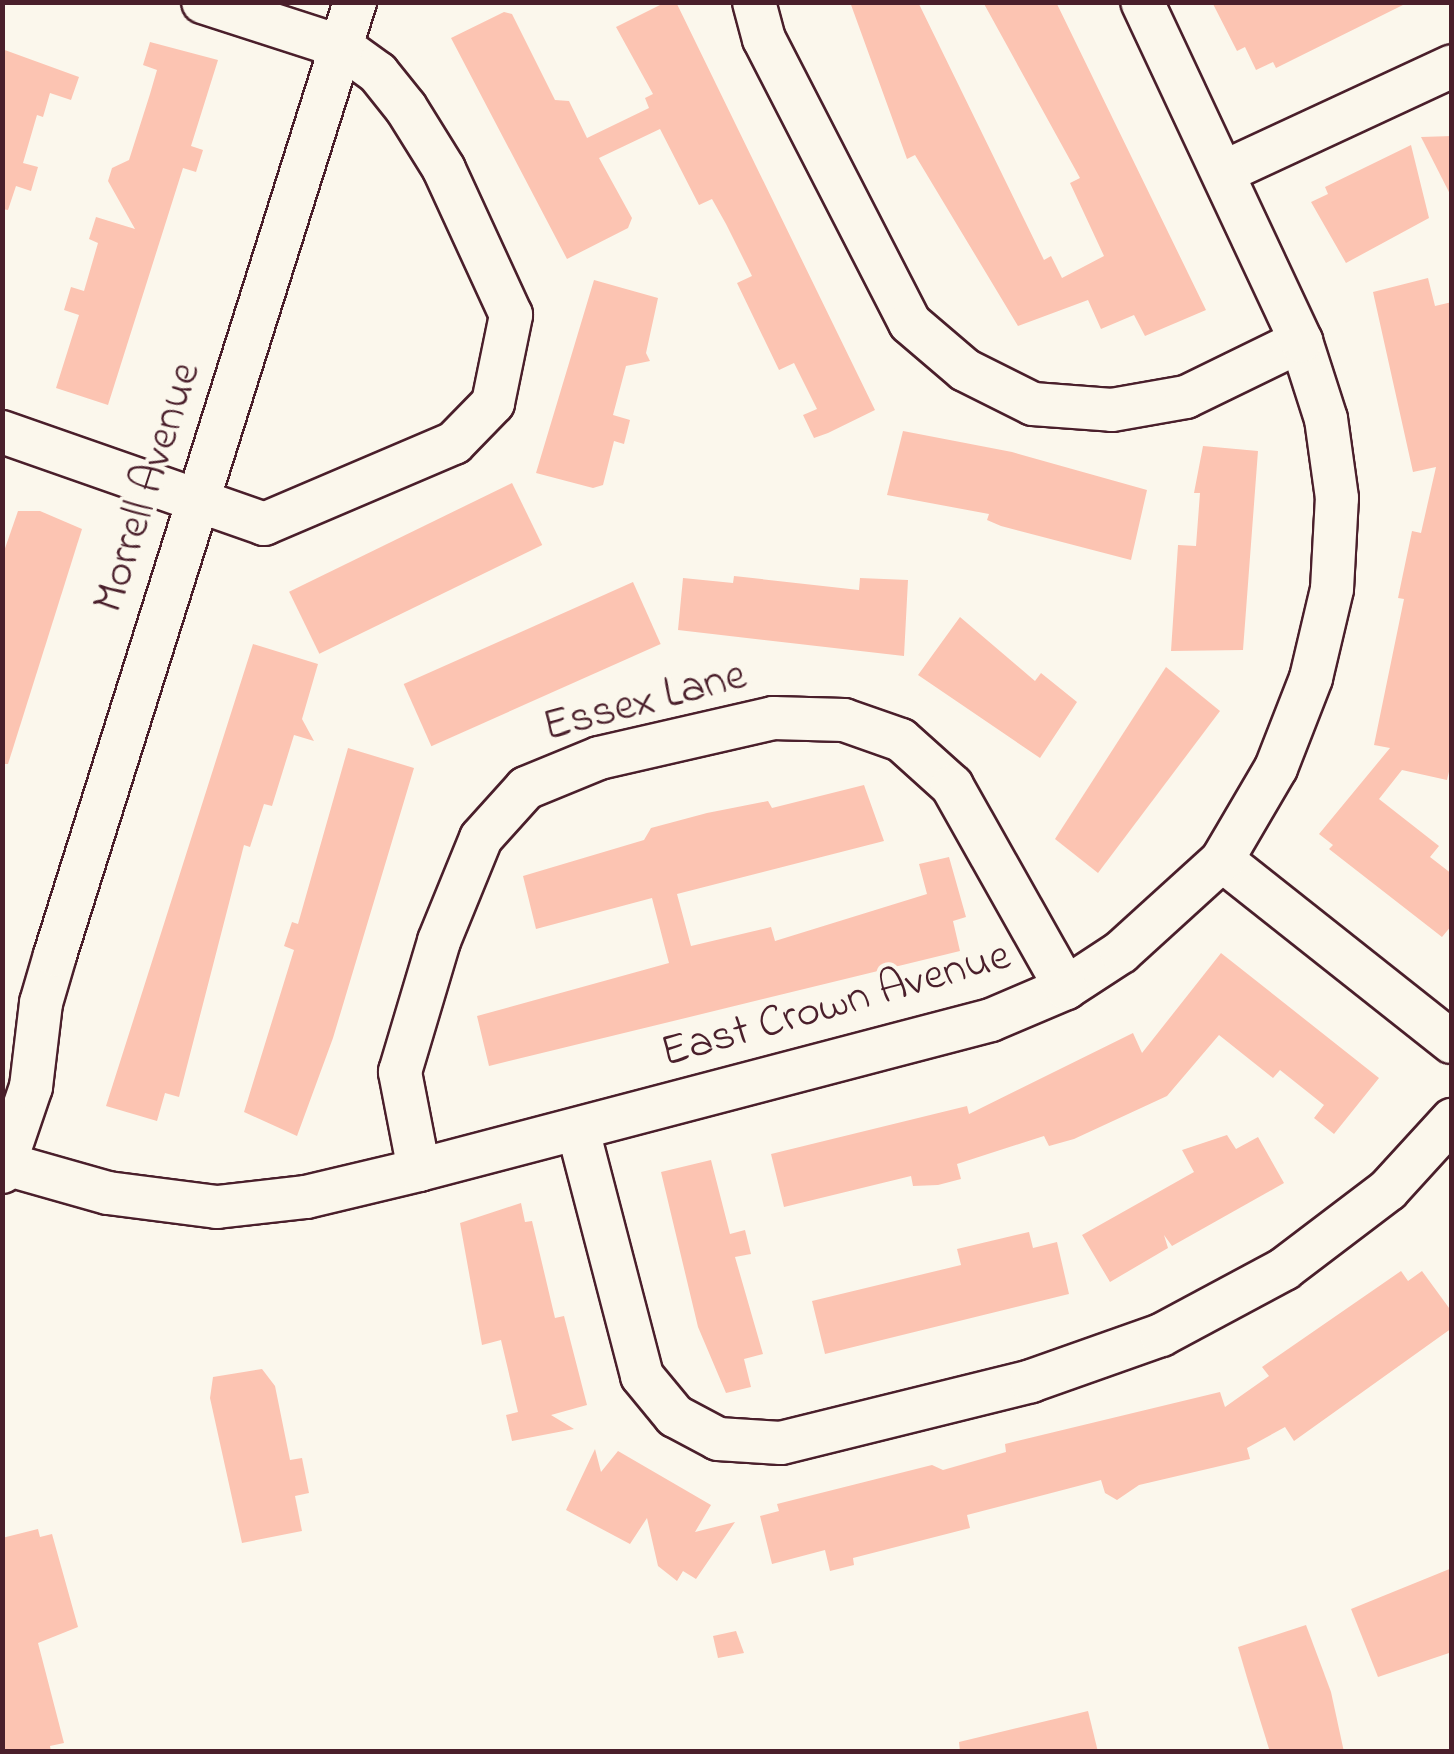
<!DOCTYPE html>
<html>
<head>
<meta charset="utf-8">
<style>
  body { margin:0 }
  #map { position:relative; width:1454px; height:1754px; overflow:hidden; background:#fbf7ec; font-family:"Indie Flower",sans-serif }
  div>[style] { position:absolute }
  .building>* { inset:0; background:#fcc4b2; transform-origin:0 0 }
  .roads { filter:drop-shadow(2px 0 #4a1f2b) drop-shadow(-2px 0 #4a1f2b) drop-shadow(0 2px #4a1f2b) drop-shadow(0 -2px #4a1f2b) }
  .minor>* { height:42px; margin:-21px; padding:0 21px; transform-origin:21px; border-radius:21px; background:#fbf7ec }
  span { translate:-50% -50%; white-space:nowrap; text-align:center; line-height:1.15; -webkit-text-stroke:8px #fbf7ec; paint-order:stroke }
  .street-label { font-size:45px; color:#4a1f2b }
  .frame { position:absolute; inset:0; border:5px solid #4a1f2b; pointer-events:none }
</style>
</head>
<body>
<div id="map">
  <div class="building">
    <div style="clip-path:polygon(666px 2px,676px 2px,875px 410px,828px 433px,814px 438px,803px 415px,817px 409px,794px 363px,779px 370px,737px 283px,752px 276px,726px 224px,712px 199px,699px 205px,660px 129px,599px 158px,632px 218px,628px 228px,567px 259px,451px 38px,504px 12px,512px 14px,555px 100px,569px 101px,587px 138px,649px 108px,645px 98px,653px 94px,616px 27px)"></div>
    <div style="clip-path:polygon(850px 2px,918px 2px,1044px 260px,1051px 256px,1062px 278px,1104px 256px,1070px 183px,1080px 178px,983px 2px,1056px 2px,1206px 310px,1145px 336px,1134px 315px,1101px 329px,1088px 300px,1018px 326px,915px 155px,907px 159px)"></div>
    <div style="clip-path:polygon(1212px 2px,1409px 2px,1276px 68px,1273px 62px,1256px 70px,1245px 47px,1237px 51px)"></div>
    <div style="clip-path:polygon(150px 42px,218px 60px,191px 146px,203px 150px,196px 172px,183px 168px,108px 405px,56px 388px,79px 315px,64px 310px,71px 287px,84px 291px,98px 243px,89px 239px,96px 217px,135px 229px,108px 181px,112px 168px,129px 160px,150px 94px,157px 70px,143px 65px)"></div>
    <div style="clip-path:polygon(2px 49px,79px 77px,71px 100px,50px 93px,43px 117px,37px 115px,23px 163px,38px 167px,31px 191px,16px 186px,8px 210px,2px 209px)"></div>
    <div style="clip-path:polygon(1452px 136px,1452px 198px,1421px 137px)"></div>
    <div style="clip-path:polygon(1411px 145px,1429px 218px,1346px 263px,1311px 202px,1328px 194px,1325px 187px)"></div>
    <div style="clip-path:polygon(1428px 278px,1435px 306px,1452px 302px,1452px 759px,1447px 780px,1402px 770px,1379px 799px,1439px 846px,1430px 857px,1452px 874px,1452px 925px,1442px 937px,1329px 849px,1333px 845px,1319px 834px,1390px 748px,1374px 745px,1404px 599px,1398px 598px,1412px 531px,1421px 533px,1436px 467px,1413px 472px,1373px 292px)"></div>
    <div style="clip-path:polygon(594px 280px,658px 298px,646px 353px,650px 361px,626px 366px,613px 415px,630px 420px,624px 444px,614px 441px,603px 485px,593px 488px,536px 473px)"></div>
    <div style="clip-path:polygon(903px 431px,1012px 452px,1147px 490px,1131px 560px,1001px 526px,987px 520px,989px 514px,887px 495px)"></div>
    <div style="clip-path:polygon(1203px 446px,1258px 451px,1243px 650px,1171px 651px,1178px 545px,1196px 546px,1200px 493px,1194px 493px)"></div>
    <div style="left:512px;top:483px;width:69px;height:248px;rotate:64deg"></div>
    <div style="clip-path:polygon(18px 511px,40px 511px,82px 529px,8px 764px,2px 764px,2px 557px)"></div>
    <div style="clip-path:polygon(734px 576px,859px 590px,860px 578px,908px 580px,904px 656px,678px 630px,683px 578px,733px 583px)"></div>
    <div style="left:633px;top:582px;width:68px;height:251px;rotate:66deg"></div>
    <div style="clip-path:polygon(960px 617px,1035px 681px,1041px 673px,1077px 702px,1040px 758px,918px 675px)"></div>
    <div style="clip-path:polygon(253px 644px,318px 664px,302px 719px,314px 741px,294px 735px,272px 806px,264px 804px,250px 847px,244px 845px,179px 1097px,165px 1093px,157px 1121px,106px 1106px)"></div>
    <div style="clip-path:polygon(1166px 667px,1220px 711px,1098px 873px,1055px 839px)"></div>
    <div style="clip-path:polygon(348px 748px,414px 768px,333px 1038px,297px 1136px,244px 1112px,294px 950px,284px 946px,292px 922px,298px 924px)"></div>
    <div style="clip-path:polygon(864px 785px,884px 841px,677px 894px,691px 946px,771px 927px,775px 941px,927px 894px,919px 864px,949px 857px,966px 917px,953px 921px,960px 951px,489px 1066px,477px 1016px,669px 963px,652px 898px,536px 929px,523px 876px,644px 840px,651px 828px,707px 813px,768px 801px,772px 808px)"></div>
    <div style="clip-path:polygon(1221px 953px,1379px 1078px,1334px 1134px,1314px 1118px,1324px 1105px,1280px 1070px,1273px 1078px,1219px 1035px,1167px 1096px,1074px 1139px,1049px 1146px,1044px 1136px,957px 1164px,961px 1179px,938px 1185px,913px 1186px,911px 1176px,784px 1207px,771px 1154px,967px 1106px,969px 1114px,1133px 1033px,1142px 1053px)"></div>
    <div style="clip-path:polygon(1227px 1135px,1236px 1149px,1258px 1137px,1284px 1183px,1172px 1246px,1164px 1235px,1168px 1248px,1110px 1282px,1082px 1235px,1194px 1172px,1182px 1150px)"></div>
    <div style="clip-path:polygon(711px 1160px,730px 1234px,745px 1230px,751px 1254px,735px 1257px,763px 1354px,744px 1359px,751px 1387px,726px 1393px,698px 1327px,661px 1172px)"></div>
    <div style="clip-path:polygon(521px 1203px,525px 1222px,532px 1221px,555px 1318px,564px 1316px,587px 1405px,551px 1415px,574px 1429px,512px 1441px,506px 1415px,518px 1412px,501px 1340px,482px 1345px,460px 1223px)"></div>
    <div style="clip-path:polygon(1029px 1232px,1033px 1248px,1057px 1242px,1069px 1294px,825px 1354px,812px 1301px,961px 1265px,957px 1249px)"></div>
    <div style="clip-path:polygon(1401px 1271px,1408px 1281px,1422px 1271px,1452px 1312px,1452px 1328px,1294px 1441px,1285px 1427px,1247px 1448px,1250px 1459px,1139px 1485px,1117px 1500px,1105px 1493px,1101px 1480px,967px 1515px,970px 1528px,853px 1558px,854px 1565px,830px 1571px,825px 1550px,772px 1564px,760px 1516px,779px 1511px,777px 1504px,932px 1465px,943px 1470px,1006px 1452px,1005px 1444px,1220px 1392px,1225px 1407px,1269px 1376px,1262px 1367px)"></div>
    <div style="clip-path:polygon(262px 1369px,275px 1386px,290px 1460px,302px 1458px,309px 1493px,295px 1496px,302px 1531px,242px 1543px,210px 1398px,213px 1377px)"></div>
    <div style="clip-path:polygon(595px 1449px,601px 1472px,618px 1451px,711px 1505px,695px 1532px,735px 1522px,696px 1579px,683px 1571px,677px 1581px,658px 1566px,647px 1518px,630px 1544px,566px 1510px)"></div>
    <div style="clip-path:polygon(38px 1529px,40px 1537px,52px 1534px,78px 1627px,38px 1643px,64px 1743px,50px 1746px,51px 1752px,2px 1752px,2px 1538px)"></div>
    <div style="clip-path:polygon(1452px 1568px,1452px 1652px,1378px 1677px,1351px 1609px)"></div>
    <div style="clip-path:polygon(1306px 1625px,1331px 1692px,1344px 1752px,1270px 1752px,1248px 1681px,1238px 1647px)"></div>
    <div style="clip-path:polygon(736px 1631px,744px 1653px,718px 1658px,713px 1636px)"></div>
    <div style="clip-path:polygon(1088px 1711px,1098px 1752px,960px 1752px,959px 1742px)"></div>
  </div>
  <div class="roads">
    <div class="minor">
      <div style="left:754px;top:2px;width:38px;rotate:75deg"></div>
      <div style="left:764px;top:39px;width:319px;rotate:62.8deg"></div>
      <div style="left:910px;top:323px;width:72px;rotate:40.5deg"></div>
      <div style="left:965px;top:370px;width:76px;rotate:26.6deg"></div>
      <div style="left:1033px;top:404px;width:79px;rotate:4.3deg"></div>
      <div style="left:1112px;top:410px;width:75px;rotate:-10deg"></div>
      <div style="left:1186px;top:397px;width:128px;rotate:-26deg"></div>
      <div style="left:1224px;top:172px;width:251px;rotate:-24.9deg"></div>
      <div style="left:2px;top:432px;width:278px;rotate:19.3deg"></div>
      <div style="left:264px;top:524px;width:207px;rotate:-23.1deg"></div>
      <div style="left:454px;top:443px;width:56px;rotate:-45.7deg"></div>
      <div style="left:493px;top:403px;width:90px;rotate:-78.4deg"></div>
      <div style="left:511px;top:315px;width:161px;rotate:-114.7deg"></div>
      <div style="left:444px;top:169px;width:72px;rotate:-121.9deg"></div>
      <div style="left:406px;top:108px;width:45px;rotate:-128.7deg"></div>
      <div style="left:378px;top:73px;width:44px;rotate:-144.2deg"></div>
      <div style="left:342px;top:47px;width:146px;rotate:-162.1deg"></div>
      <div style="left:1222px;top:860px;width:293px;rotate:38.4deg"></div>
      <div style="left:578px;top:1130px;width:254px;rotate:75.4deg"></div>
      <div style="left:642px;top:1376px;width:52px;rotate:50.5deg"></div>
      <div style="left:675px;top:1416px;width:49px;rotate:28.1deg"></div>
      <div style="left:718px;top:1439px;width:63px;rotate:3.6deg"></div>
      <div style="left:781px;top:1443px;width:258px;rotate:-13.9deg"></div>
      <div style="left:1031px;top:1381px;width:138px;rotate:-19.5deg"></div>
      <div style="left:1161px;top:1335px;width:140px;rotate:-28.2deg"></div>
      <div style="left:1284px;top:1269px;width:131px;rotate:-37.2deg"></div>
      <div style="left:1388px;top:1190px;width:95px;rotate:-47.6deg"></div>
      <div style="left:2px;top:1163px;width:110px;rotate:15.8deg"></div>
      <div style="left:108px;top:1193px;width:110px;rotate:7.3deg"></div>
      <div style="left:217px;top:1207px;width:90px;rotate:-6.4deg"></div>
      <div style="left:306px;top:1197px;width:116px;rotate:-13.4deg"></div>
      <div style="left:419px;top:1170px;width:591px;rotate:-14.69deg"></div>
      <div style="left:991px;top:1020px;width:82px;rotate:-23.1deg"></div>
      <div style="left:1066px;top:988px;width:66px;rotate:-33.2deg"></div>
      <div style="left:1121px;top:952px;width:137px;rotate:-42.3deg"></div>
      <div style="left:1222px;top:860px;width:107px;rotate:-59.6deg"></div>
      <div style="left:1276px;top:768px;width:97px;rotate:-68.7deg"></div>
      <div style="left:1311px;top:678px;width:91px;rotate:-76.7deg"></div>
      <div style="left:1332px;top:589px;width:91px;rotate:-86.9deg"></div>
      <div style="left:1337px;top:498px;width:80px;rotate:-97.9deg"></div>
      <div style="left:1326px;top:419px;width:82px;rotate:-107.8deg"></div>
      <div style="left:1301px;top:341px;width:374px;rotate:-115.1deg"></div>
      <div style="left:419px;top:1170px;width:100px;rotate:-101deg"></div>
      <div style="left:400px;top:1072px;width:137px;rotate:-73.4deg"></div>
      <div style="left:439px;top:941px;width:111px;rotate:-67.8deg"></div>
      <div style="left:481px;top:838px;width:67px;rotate:-48deg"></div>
      <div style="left:526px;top:788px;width:79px;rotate:-22.3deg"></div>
      <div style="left:599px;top:758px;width:179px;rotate:-12.9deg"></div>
      <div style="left:773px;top:718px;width:71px;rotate:1.6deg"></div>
      <div style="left:844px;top:720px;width:60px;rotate:19.3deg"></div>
      <div style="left:901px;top:740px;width:69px;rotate:42deg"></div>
      <div style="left:952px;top:786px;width:232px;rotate:60.6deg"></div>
      <div style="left:2px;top:1172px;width:90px;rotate:-71.2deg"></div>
      <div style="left:31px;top:1087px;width:85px;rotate:-83.2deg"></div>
      <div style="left:41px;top:1003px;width:50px;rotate:-73.7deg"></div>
      <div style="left:55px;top:955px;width:999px;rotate:-72.53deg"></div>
    </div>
  </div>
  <div class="street-label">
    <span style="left:149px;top:488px;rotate:-72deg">Morrell Avenue</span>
    <span style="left:645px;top:703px;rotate:-15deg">Essex Lane</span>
    <span style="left:836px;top:1006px;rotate:-16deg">East Crown Avenue</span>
  </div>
  <div class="frame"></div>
</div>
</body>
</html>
